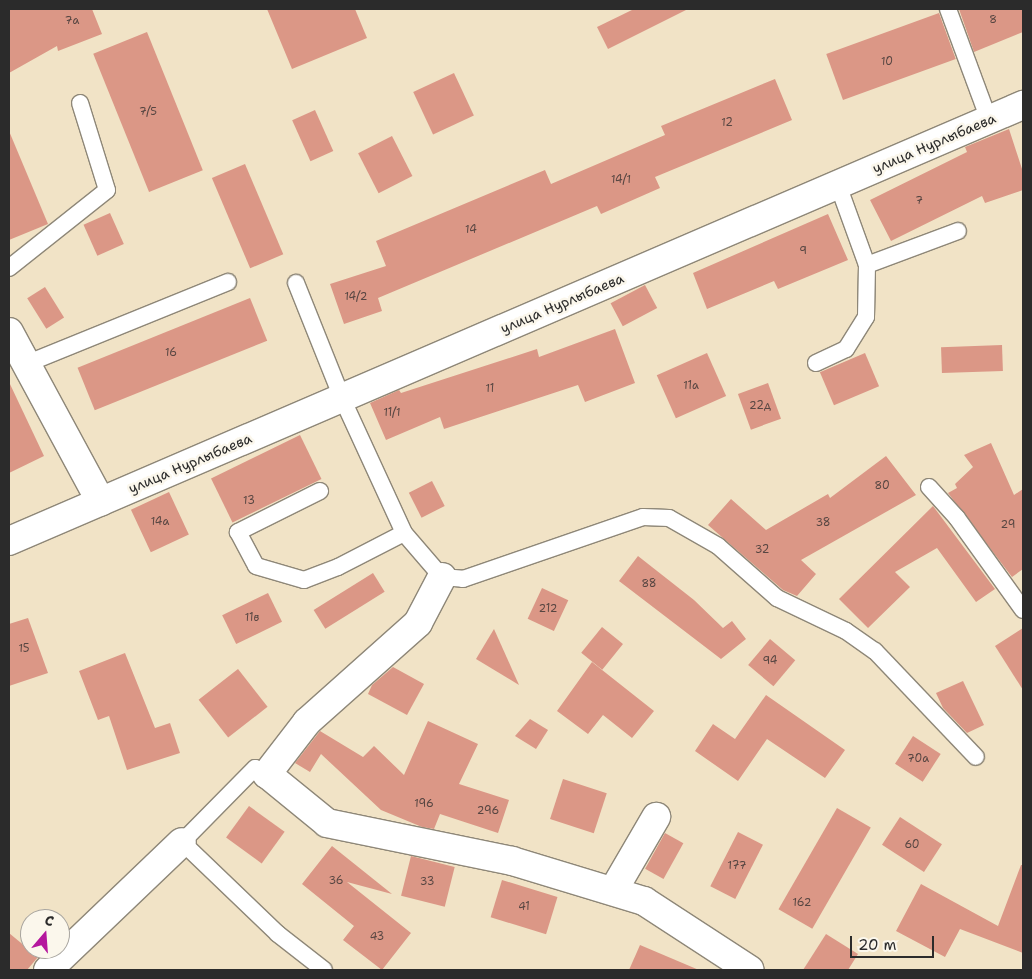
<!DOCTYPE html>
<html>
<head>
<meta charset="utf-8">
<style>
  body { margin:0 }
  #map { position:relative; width:1032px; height:979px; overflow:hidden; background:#f1e3c6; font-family:"Shantell Sans",sans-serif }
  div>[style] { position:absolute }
  .building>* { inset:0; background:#db9786; transform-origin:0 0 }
  .roads { filter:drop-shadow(1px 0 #8e8778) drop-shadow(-1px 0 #8e8778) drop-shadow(0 1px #8e8778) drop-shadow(0 -1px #8e8778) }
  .lane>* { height:16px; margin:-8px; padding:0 8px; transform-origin:8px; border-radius:8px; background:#fff }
  .street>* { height:28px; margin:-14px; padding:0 14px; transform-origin:14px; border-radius:14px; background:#fff }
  span { translate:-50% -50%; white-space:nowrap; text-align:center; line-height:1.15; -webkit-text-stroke:5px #fbf7ec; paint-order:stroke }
  .number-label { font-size:11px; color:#574642 }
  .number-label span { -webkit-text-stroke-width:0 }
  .street-label { font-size:14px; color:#2b2b2b }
  .frame { position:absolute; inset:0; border:10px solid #2b2b2b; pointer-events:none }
  .north { position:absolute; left:20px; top:909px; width:50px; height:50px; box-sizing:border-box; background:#fbf7ec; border:1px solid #a8a59f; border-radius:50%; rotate:18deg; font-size:14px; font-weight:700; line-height:20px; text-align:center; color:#2b2b2b }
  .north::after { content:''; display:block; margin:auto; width:18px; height:22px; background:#b5179e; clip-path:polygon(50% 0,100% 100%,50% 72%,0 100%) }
  .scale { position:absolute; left:850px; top:936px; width:84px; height:22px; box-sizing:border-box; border:2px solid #2b2b2b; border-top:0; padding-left:6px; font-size:15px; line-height:18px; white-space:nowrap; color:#2b2b2b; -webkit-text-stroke:4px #fbf7ec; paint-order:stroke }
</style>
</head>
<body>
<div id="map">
  <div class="building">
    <div style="clip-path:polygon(9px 9px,92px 9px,102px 34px,58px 51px,57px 46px,9px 73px)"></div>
    <div style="clip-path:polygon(267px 9px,355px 9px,367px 38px,292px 69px)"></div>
    <div style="clip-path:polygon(634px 9px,688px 9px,608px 49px,597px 27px)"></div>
    <div style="clip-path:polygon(959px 9px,1023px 9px,1023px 32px,974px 52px)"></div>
    <div style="left:939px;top:13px;width:49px;height:120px;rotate:70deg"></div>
    <div style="left:147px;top:32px;width:149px;height:58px;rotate:68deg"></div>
    <div style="left:454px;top:73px;width:47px;height:45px;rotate:65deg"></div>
    <div style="clip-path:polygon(775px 79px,792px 120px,655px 177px,660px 188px,601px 214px,597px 206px,378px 298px,382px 311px,344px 324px,330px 284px,386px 266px,376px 241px,545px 170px,551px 184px,665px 135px,661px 126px)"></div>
    <div style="left:315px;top:110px;width:45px;height:25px;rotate:66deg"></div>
    <div style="clip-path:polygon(1009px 129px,1023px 172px,1023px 190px,985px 203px,982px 196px,891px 241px,870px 200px,967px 152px,965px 147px)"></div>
    <div style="clip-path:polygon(9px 131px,48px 224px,9px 240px)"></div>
    <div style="left:392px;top:136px;width:45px;height:38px;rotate:63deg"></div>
    <div style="left:245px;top:164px;width:98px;height:36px;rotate:67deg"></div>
    <div style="left:110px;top:213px;width:34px;height:29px;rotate:66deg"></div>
    <div style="clip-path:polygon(828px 214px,848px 260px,778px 289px,774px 281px,707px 309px,693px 273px)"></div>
    <div style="left:645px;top:285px;width:26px;height:39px;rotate:62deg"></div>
    <div style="left:45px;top:287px;width:36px;height:21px;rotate:58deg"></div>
    <div style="left:250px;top:298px;width:46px;height:186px;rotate:68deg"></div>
    <div style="clip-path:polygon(615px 329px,635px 383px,585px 402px,578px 385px,444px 429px,440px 417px,386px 440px,370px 403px,399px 390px,401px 393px,537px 349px,539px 357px)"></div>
    <div style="left:1002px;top:345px;width:26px;height:61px;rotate:88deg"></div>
    <div style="left:707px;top:353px;width:47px;height:55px;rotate:66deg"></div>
    <div style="left:865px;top:353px;width:36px;height:49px;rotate:67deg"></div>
    <div style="clip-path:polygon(9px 382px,44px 456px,9px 473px)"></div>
    <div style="left:768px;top:383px;width:38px;height:32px;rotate:70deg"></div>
    <div style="left:300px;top:435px;width:49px;height:99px;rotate:64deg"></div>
    <div style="clip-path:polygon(991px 443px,1014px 495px,1023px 489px,1023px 569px,1012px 577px,948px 493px,957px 488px,955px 484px,973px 467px,964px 455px)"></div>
    <div style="clip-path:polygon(886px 456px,916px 495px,801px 560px,816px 574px,797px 596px,783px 590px,708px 525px,731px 499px,766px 530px,828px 494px,830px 498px)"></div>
    <div style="left:432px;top:481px;width:28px;height:26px;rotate:63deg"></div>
    <div style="left:169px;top:492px;width:47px;height:42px;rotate:65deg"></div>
    <div style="clip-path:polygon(933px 506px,995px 589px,976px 602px,937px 548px,895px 572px,910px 587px,868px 628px,839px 599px)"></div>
    <div style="clip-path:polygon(638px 556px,694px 600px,723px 628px,732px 621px,746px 639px,721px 659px,619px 581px)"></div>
    <div style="left:373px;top:573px;width:22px;height:70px;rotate:58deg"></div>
    <div style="left:542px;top:588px;width:29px;height:34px;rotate:25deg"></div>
    <div style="left:268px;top:593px;width:32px;height:51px;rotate:64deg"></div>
    <div style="clip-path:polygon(28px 618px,48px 673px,9px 686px,9px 624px)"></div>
    <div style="left:602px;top:627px;width:27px;height:33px;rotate:39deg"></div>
    <div style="clip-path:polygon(1023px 628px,1023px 690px,995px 646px)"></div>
    <div style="clip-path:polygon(494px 629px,519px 685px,476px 659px)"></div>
    <div style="left:770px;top:639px;width:33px;height:34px;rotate:40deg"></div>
    <div style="clip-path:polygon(125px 653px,155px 728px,170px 723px,180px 753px,127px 770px,109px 716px,98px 720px,79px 671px)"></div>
    <div style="clip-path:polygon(592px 662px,654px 711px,632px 738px,603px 715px,588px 734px,557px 711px)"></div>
    <div style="clip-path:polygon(393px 667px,424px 684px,407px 715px,368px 694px,372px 685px)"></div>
    <div style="left:238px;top:669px;width:48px;height:50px;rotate:52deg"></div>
    <div style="clip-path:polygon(963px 681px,984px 725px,967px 733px,943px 708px,936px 693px)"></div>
    <div style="clip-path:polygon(766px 695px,845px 750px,825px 778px,767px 739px,738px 781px,695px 751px,713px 724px,735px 739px)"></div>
    <div style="clip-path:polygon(530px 719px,548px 730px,536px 749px,515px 736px)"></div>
    <div style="clip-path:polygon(428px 721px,478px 744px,459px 784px,509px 800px,498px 833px,440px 814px,434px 829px,422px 827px,381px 810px,321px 754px,310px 772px,295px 763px,320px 731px,363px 757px,374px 746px,404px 775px)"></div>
    <div style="left:913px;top:736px;width:33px;height:33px;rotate:33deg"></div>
    <div style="left:563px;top:779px;width:46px;height:42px;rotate:18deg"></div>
    <div style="left:249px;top:806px;width:44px;height:39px;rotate:36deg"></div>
    <div style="left:837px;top:808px;width:39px;height:117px;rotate:30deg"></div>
    <div style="left:900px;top:817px;width:50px;height:33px;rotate:33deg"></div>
    <div style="left:738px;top:832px;width:28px;height:61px;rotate:27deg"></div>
    <div style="left:665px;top:833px;width:21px;height:41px;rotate:29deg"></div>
    <div style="clip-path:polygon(332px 846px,392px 894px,347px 882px,411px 933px,382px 970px,343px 940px,354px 926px,302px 884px)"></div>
    <div style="left:411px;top:856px;width:45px;height:41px;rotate:14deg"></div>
    <div style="clip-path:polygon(1021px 865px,1023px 865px,1023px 953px,960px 929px,945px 957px,896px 931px,921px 884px,998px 926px)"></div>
    <div style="left:502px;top:880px;width:58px;height:39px;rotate:17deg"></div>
    <div style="clip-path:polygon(9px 933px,38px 957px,27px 970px,9px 970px)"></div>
    <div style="clip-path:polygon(826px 934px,858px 954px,848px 970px,803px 970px)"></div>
    <div style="clip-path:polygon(640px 945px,699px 970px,629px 970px)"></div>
  </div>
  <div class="roads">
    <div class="lane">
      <div style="left:948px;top:9px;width:118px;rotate:69.7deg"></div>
      <div style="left:867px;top:265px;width:97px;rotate:-20.5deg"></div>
      <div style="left:9px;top:268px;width:125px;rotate:-38.5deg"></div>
      <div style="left:107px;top:190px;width:91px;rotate:-107.2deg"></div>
      <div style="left:296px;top:283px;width:124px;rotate:68.2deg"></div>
      <div style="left:342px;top:398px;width:149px;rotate:65.3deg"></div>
      <div style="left:404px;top:533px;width:58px;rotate:49.2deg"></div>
      <div style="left:442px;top:577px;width:21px;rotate:5deg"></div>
      <div style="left:463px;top:579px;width:190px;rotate:-19deg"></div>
      <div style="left:643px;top:517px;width:26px;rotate:2deg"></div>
      <div style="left:669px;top:518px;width:56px;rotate:29.7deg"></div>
      <div style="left:718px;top:546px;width:79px;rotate:41.4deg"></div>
      <div style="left:777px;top:598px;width:76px;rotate:25.6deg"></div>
      <div style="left:846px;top:631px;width:35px;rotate:35deg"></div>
      <div style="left:875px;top:651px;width:146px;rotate:46.4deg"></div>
      <div style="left:816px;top:363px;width:33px;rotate:-25deg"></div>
      <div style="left:846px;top:349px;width:38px;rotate:-58deg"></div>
      <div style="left:866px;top:317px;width:52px;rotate:-88.9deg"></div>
      <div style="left:867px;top:265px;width:85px;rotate:-109.9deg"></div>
      <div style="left:26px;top:364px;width:218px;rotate:-22.1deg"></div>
      <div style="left:929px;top:487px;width:42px;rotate:47.9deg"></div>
      <div style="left:957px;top:518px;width:113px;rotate:54.3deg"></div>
      <div style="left:320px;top:491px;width:92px;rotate:153.4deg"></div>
      <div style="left:238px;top:532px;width:38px;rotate:62deg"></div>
      <div style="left:256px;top:566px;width:50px;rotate:16.3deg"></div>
      <div style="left:304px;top:580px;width:36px;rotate:-21deg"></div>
      <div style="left:338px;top:567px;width:74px;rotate:-27.3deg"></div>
      <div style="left:267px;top:774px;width:13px;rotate:-153deg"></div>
      <div style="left:255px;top:768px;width:104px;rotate:134.6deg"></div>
      <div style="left:182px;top:842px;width:133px;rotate:43.8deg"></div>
      <div style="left:278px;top:934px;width:58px;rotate:38deg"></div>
    </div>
    <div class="street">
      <div style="left:9px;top:332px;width:193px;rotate:61.6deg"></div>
      <div style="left:9px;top:541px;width:1104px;rotate:-23.27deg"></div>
      <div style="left:442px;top:577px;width:52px;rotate:117.6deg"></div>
      <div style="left:418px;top:623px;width:149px;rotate:138.3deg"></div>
      <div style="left:307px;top:722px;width:66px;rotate:127.6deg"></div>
      <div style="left:267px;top:774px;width:77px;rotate:39.2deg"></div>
      <div style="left:327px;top:823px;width:189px;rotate:11.6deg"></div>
      <div style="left:512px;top:861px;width:138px;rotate:16.9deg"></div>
      <div style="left:644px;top:901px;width:126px;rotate:33.1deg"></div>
      <div style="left:613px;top:891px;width:86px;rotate:-59.8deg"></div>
      <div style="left:48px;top:970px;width:185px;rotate:-43.7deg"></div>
    </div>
  </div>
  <div class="number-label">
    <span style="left:993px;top:20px">8</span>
    <span style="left:72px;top:21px">7а</span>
    <span style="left:887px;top:62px">10</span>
    <span style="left:148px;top:112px">7/5</span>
    <span style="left:727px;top:123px">12</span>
    <span style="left:621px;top:180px">14/1</span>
    <span style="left:919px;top:201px">7</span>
    <span style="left:471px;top:230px">14</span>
    <span style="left:803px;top:251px">9</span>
    <span style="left:356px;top:297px">14/2</span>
    <span style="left:171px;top:353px">16</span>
    <span style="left:691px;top:386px">11а</span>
    <span style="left:490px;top:389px">11</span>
    <span style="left:760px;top:406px">22д</span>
    <span style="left:392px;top:413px">11/1</span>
    <span style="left:882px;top:486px">80</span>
    <span style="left:249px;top:501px">13</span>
    <span style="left:160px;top:522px">14а</span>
    <span style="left:823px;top:523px">38</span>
    <span style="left:1008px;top:525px">29</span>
    <span style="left:762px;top:550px">32</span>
    <span style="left:649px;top:584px">88</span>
    <span style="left:548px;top:609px">212</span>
    <span style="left:252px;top:618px">11в</span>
    <span style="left:24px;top:649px">15</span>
    <span style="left:770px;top:661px">94</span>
    <span style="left:918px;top:759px">70а</span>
    <span style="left:424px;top:804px">196</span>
    <span style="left:488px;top:811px">296</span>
    <span style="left:912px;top:845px">60</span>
    <span style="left:737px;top:866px">177</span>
    <span style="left:336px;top:881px">36</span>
    <span style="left:427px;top:882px">33</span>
    <span style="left:802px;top:903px">162</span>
    <span style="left:524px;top:907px">41</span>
    <span style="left:377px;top:937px">43</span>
  </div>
  <div class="street-label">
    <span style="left:934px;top:143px;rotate:-23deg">улица Нурлыбаева</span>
    <span style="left:562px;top:303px;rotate:-23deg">улица Нурлыбаева</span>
    <span style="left:190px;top:463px;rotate:-23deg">улица Нурлыбаева</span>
  </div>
  <div class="frame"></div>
  <div class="north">С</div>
  <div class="scale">20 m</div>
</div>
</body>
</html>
